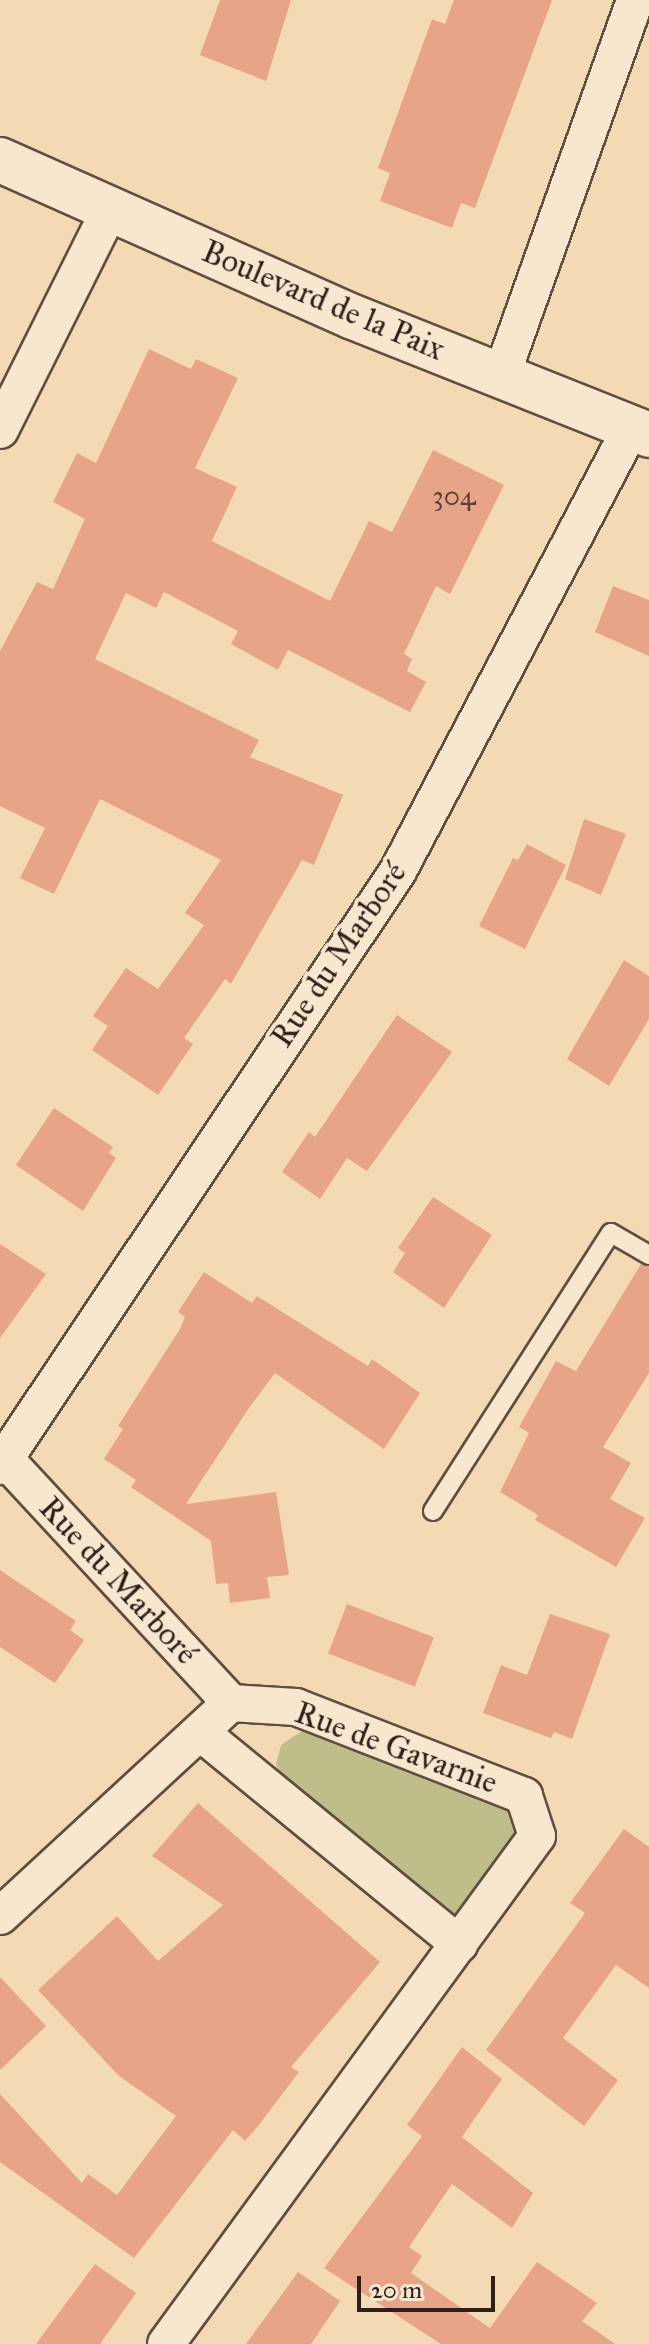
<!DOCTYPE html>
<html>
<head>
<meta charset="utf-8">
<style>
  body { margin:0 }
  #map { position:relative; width:649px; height:2344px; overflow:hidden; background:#f4dab4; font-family:"IM FELL Great Primer",serif }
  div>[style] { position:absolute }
  .green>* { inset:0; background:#bfbe8a }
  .building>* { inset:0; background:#e8a488; transform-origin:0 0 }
  .roads { filter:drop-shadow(2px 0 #604e40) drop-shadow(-2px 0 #604e40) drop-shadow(0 2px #604e40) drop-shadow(0 -2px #604e40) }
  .lane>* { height:18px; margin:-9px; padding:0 9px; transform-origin:9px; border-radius:9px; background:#f8e7ce }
  .street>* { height:36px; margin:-18px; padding:0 18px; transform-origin:18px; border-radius:18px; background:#f8e7ce }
  .secondary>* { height:44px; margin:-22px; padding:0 22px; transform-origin:22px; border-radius:22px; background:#f8e7ce }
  span { translate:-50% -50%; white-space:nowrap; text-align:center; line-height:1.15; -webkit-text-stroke:8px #f8e7ce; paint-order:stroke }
  .number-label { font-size:28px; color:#5d4036 }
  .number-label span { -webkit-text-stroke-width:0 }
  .street-label { font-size:32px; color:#2f1f1a }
  .scale { position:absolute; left:357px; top:2276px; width:138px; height:36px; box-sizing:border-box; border:4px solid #2f1f1a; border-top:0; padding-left:10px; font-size:24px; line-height:28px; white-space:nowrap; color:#2f1f1a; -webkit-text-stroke:6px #f8e7ce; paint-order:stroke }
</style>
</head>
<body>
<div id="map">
  <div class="green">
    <div style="clip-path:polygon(302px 1731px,319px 1731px,512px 1809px,518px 1840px,456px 1917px,445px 1915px,281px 1777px,276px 1764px,281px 1745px)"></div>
  </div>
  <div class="building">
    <div style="clip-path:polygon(220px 0,291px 0,266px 81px,200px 55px)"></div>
    <div style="clip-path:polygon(454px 0,552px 0,475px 208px,461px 203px,452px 228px,380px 201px,390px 173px,378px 168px,432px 19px,445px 24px)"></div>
    <div style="clip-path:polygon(149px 349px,191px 369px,196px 359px,238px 378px,195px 468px,237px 487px,212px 541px,330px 601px,369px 521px,392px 532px,433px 450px,504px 485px,450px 594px,436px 586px,404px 654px,412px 659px,407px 671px,426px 682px,410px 712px,288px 650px,278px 670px,231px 644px,238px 631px,164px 592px,156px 608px,126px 593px,95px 659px,259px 740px,250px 757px,343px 795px,314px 865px,302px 860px,231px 984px,225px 979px,184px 1038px,193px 1044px,158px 1095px,92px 1050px,108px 1026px,93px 1016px,126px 968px,158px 989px,204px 925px,185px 913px,221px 860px,100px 799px,54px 894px,20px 878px,45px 828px,0 806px,0 651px,37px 582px,53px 589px,85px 519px,53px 502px,77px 453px,96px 463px)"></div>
    <div style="clip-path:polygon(613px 586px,649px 600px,649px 656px,595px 632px)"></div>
    <div style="clip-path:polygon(584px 819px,626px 834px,601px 895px,565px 879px)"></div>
    <div style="clip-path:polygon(527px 844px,566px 865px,525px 949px,479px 926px,513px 858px,518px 860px)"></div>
    <div style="clip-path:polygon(624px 960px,649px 976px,649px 1019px,609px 1086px,567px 1059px)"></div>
    <div style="clip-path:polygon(397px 1015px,452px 1052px,367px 1171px,347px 1158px,320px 1199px,282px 1172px,309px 1132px,315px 1137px)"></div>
    <div style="clip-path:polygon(54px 1108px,113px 1147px,109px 1153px,116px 1158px,83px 1211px,16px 1165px)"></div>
    <div style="clip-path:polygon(433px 1197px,492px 1235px,444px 1308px,393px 1272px,405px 1253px,398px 1248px)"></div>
    <div style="clip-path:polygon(0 1244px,46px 1274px,0 1338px)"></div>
    <div style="clip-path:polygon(641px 1264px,649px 1267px,649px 1373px,603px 1447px,631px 1463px,610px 1499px,645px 1518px,616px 1567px,535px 1520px,538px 1515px,500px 1492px,529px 1433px,519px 1427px,556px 1361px,576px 1371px)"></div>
    <div style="clip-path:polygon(204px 1272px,252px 1303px,257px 1296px,368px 1366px,372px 1359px,420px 1393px,384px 1449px,275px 1373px,249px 1408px,186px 1504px,276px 1492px,289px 1575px,267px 1577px,270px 1598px,230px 1603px,228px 1583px,216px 1584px,211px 1541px,131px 1487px,136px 1480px,104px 1459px,123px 1429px,118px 1426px,180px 1329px,185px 1317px,178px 1312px)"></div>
    <div style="clip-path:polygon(0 1570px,76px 1621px,70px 1630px,84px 1640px,55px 1683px,0 1647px)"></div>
    <div style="left:347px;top:1604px;width:93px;height:53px;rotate:21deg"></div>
    <div style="clip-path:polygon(550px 1614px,610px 1634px,572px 1739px,554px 1732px,551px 1738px,483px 1713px,501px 1665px,527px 1675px)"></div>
    <div style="clip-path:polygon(198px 1803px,380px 1962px,291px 2067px,299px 2072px,258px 2126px,245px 2141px,233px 2130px,134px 2258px,0 2162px,0 2094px,82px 2183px,88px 2174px,117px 2195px,176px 2116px,119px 2076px,38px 1990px,117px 1916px,158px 1961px,223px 1905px,152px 1856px)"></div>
    <div style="clip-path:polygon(624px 1829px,649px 1847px,649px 1988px,616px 1965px,563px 2038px,618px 2080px,584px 2126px,486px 2050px,585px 1913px,570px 1903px)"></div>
    <div style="clip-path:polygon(0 1977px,46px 2026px,0 2070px)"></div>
    <div style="clip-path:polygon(462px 2047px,502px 2079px,462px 2137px,533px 2193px,512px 2228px,452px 2184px,409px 2247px,422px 2256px,411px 2273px,490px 2328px,537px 2262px,597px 2303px,582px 2321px,615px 2344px,441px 2344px,324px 2268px,422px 2136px,407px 2125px)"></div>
    <div style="clip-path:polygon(95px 2264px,136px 2293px,100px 2344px,36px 2344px)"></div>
    <div style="clip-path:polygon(298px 2272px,340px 2301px,311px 2344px,246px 2344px)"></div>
  </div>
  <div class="roads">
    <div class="lane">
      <div style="left:433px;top:1511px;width:330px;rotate:-57.4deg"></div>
      <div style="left:611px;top:1233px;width:44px;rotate:30.1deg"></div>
    </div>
    <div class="street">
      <div style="left:502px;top:374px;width:397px;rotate:-70.4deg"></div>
      <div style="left:0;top:430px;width:247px;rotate:-63.5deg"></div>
      <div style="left:5px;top:1459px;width:333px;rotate:47.2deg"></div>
      <div style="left:0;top:1466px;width:716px;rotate:-56.22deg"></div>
      <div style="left:398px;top:871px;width:501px;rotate:-62.26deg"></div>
      <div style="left:200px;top:1732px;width:335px;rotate:39.3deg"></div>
      <div style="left:0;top:1916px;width:314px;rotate:-42.7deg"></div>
      <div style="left:231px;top:1703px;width:65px;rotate:3.5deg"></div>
      <div style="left:296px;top:1707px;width:245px;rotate:21.3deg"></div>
      <div style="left:524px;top:1796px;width:42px;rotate:72deg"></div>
      <div style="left:537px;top:1836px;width:629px;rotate:126.14deg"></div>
    </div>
    <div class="secondary">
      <div style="left:0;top:160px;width:386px;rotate:24deg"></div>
      <div style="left:353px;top:317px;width:319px;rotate:21.7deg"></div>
    </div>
  </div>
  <div class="number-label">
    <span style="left:454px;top:496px">304</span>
  </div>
  <div class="street-label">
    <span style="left:323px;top:301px;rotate:23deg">Boulevard de la Paix</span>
    <span style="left:339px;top:955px;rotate:-56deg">Rue du Marboré</span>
    <span style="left:118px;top:1581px;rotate:47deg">Rue du Marboré</span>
    <span style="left:396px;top:1748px;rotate:20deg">Rue de Gavarnie</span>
  </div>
  <div class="scale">20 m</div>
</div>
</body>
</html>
